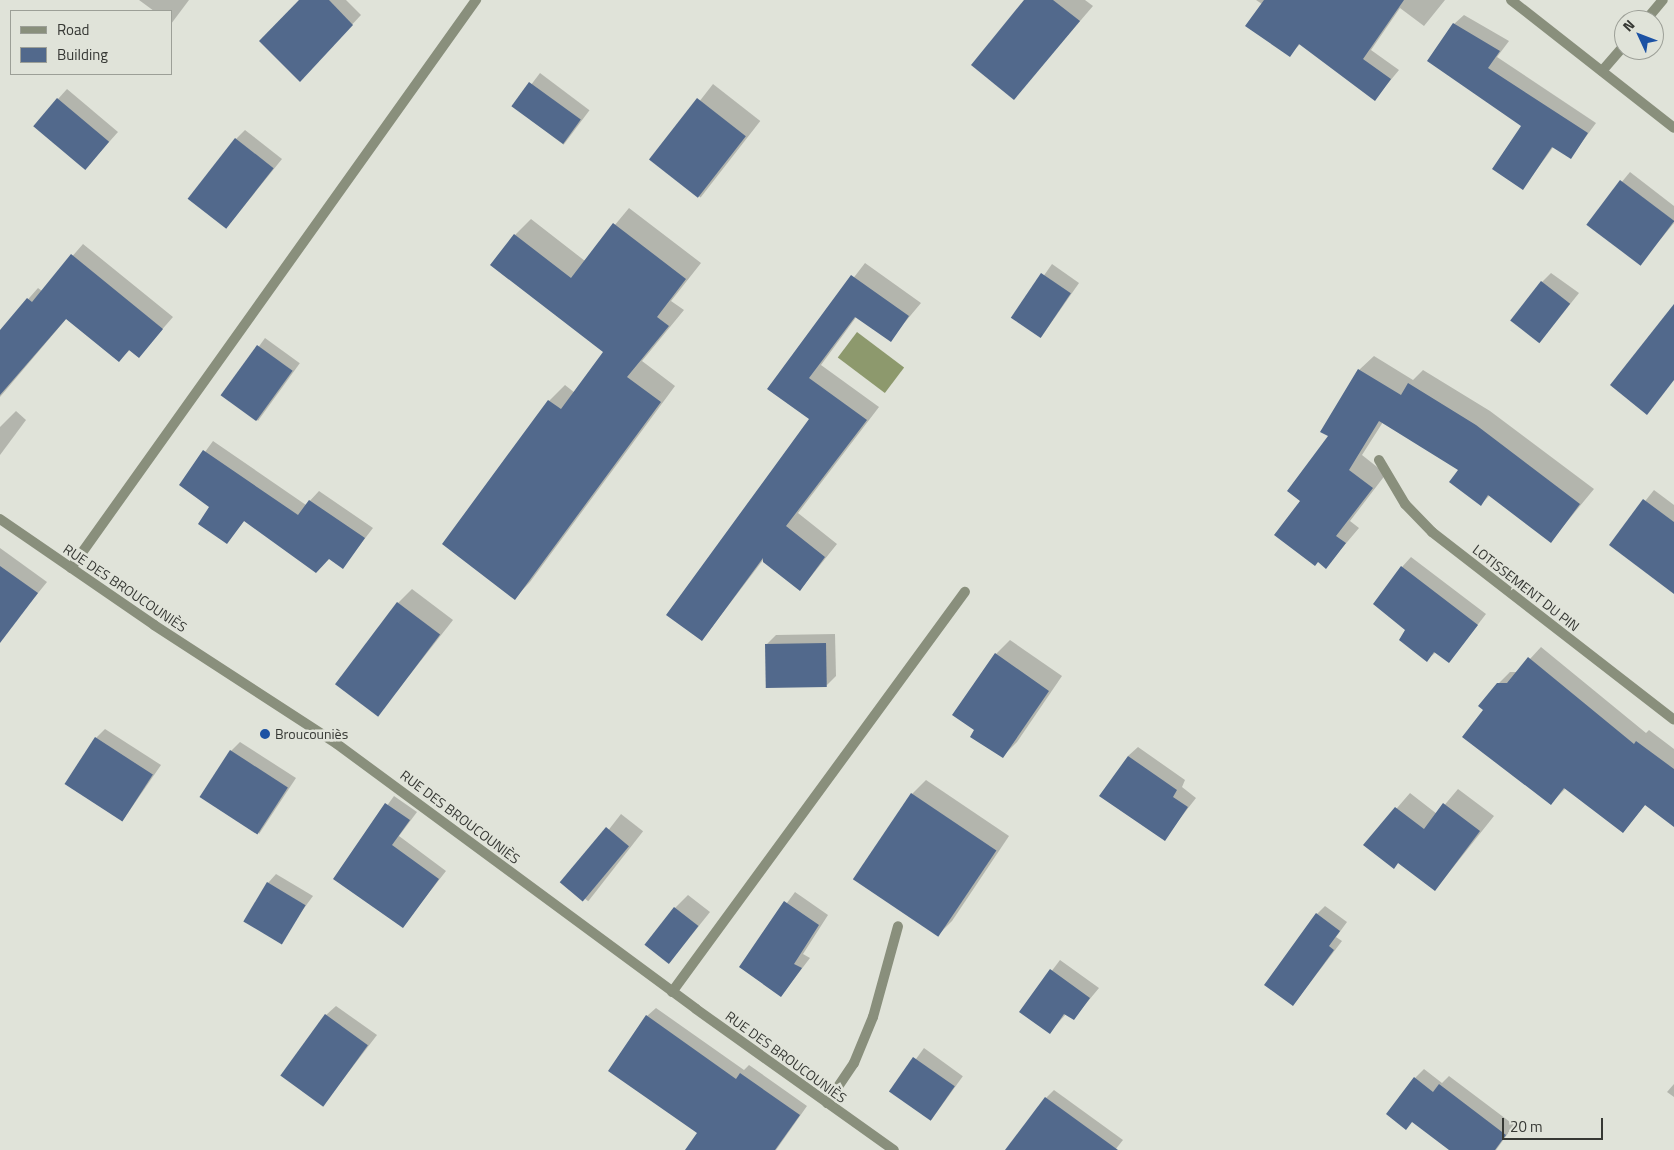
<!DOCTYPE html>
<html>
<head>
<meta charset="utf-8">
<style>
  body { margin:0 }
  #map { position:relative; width:1674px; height:1150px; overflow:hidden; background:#e0e3d9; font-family:"Titillium Web",sans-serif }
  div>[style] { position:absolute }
  .water>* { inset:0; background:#8d996d; transform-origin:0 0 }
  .shadow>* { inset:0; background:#0003; transform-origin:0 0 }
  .building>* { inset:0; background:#52698c; transform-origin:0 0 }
  .lane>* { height:10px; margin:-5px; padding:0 5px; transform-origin:5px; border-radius:5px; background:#898f7c }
  .street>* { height:10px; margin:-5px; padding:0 5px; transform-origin:5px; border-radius:5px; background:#898f7c }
  .dots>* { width:14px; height:14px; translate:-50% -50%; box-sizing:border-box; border:2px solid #e0e3d9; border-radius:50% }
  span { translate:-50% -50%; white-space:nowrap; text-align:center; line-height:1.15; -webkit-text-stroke:5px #e0e3d9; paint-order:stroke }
  .street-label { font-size:14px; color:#363834 }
  .poi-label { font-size:14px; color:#363834 }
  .left { translate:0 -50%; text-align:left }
  .legend { position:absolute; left:10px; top:10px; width:162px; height:65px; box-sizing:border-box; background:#e0e3d9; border:1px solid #9c9f97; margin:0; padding:6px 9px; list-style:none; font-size:15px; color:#363834 }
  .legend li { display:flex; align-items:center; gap:10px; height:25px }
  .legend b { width:25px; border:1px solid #9c9f97 }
  .north { position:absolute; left:1614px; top:10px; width:50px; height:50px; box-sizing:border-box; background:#e0e3d9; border:1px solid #9c9f97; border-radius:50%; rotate:313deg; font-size:14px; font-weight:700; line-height:20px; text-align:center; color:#363834 }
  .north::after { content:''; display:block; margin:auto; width:18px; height:22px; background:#1c52a4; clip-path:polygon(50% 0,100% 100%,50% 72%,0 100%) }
  .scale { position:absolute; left:1502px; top:1118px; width:101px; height:22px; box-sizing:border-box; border:2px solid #363834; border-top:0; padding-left:6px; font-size:15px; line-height:18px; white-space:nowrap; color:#363834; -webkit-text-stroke:4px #e0e3d9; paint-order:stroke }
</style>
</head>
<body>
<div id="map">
  <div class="water">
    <div style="left:857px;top:332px;width:59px;height:32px;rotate:37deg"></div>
  </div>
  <div class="shadow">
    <div style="clip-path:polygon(139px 0,189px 0,171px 24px,171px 11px,154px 11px)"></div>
    <div style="clip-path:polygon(300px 0,346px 0,361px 15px,309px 71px)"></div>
    <div style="clip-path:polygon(1025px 0,1085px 0,1093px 6px,1014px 98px)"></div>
    <div style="clip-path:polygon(1256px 0,1445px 0,1424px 26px,1400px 8px,1371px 50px,1399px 70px,1375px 99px,1300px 44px,1289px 56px,1262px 4px)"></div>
    <div style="clip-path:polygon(1464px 15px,1509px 41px,1497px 57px,1596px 123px,1571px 157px,1554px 146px,1523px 188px,1523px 125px,1454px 24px)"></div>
    <div style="left:540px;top:73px;width:62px;height:43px;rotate:37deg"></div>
    <div style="left:713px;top:84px;width:60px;height:97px;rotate:38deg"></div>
    <div style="clip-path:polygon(67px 89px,118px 132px,85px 169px,58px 99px)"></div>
    <div style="clip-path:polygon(245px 130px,282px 159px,227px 227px,236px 139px)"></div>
    <div style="clip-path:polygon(1630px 172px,1674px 206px,1674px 223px,1640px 264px,1588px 223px)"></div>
    <div style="clip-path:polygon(629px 208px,701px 263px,671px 301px,684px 310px,642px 361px,675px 386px,530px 582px,515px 598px,549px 401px,565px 385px,575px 393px,605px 352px,515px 235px,531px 219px,585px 261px)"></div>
    <div style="clip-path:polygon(83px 244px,173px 317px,138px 357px,130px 350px,119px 360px,67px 318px,0 397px,0 331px,38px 288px,42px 291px)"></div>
    <div style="clip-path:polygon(865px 263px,921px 303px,890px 340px,857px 316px,821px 365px,879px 407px,798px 513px,837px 544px,800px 590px,763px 560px,702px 640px,811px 419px,768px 389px)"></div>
    <div style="left:1052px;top:264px;width:33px;height:66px;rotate:35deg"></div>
    <div style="clip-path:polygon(1551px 273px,1579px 293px,1540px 342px,1542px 282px)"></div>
    <div style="left:265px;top:338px;width:43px;height:71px;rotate:36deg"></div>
    <div style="clip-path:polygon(1374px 356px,1413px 380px,1423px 370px,1490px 411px,1594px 489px,1551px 541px,1490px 495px,1481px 504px,1460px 469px,1383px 422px,1362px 455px,1386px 474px,1350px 521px,1359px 528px,1326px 567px,1301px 501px,1330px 436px,1322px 431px,1359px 370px)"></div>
    <div style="clip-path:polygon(16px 411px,26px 420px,0 455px,0 427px)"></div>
    <div style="clip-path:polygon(213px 441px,306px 505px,319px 491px,373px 528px,343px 567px,329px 557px,245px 520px,227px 542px,211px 507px,181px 485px)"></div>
    <div style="clip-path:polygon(1654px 490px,1674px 505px,1674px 592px,1610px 545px)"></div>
    <div style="clip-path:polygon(0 548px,47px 582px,12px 625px,0 616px)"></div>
    <div style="clip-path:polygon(1411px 557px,1486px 614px,1449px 662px,1436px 652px,1427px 660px,1407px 630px,1402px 567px)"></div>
    <div style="clip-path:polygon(412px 589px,453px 620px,378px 715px,398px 603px)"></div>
    <div style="clip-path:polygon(835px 634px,836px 676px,827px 685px,766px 645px,776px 635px)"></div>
    <div style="clip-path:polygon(1010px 640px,1062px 676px,1017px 742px,1002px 757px,976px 730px,996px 654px)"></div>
    <div style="clip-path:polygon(1541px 647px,1646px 733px,1649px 730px,1674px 749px,1674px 818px,1646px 804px,1623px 832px,1566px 788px,1551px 803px,1485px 710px,1498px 684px,1510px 672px,1518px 672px)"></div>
    <div style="clip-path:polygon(105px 729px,161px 765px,123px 820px,96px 738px)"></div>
    <div style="clip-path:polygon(240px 742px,296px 778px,259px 834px,231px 751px)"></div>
    <div style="clip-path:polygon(1138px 747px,1185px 780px,1182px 787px,1196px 798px,1164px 839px,1128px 756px)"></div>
    <div style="clip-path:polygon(926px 780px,1009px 836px,952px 921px,938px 935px,912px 794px)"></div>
    <div style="clip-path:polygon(1458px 789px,1494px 816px,1435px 890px,1399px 862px,1394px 867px,1365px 845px,1410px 793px,1437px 814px)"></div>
    <div style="clip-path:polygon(394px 796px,417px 812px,399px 836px,446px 871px,403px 926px,335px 878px)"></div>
    <div style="left:621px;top:814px;width:28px;height:89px;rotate:38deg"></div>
    <div style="clip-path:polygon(276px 874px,313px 896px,279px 942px,268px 883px)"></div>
    <div style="clip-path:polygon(795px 892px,828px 915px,803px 954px,810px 958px,781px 996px,740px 967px)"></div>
    <div style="clip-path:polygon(688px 895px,710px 912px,670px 962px,675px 908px)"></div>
    <div style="clip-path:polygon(1325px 906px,1347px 922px,1336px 937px,1342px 941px,1293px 1005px,1317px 914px)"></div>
    <div style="clip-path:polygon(1060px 960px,1099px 988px,1074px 1018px,1066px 1014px,1050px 1032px,1021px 1012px)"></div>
    <div style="clip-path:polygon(336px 1006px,377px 1035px,324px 1104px,326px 1015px)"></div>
    <div style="clip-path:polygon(656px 1008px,744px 1070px,749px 1065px,807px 1106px,776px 1150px,686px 1150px,698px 1133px,647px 1016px)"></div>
    <div style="left:924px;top:1048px;width:48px;height:54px;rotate:36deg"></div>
    <div style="clip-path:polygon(1424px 1069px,1442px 1083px,1449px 1076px,1514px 1125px,1496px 1150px,1451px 1150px,1415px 1078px)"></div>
    <div style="clip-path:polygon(1674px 1084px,1674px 1097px,1667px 1092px)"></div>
    <div style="clip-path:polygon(1054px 1090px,1123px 1140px,1115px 1150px,1027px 1150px,1046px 1098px)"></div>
  </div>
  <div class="building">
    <div style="clip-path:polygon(299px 0,329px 0,353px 25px,300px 82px,259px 41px)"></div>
    <div style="clip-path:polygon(1024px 0,1053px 0,1080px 21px,1014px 100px,971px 65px)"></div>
    <div style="clip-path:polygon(1264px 0,1404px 0,1363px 59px,1391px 79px,1375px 101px,1299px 44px,1290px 57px,1245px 26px)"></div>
    <div style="clip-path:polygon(1453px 23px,1500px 51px,1488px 68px,1588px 133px,1571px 159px,1552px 147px,1523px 190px,1492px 169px,1521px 126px,1427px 61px)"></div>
    <div style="left:529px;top:82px;width:64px;height:30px;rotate:36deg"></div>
    <div style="left:57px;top:98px;width:68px;height:37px;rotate:40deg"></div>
    <div style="left:697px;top:98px;width:62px;height:78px;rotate:38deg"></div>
    <div style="left:235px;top:138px;width:49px;height:77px;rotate:38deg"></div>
    <div style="left:1620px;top:180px;width:68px;height:56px;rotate:37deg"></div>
    <div style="clip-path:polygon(613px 223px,686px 279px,657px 317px,669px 326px,627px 377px,661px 402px,515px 600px,442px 544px,548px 400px,561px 409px,603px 352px,490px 265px,514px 234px,571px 278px)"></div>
    <div style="clip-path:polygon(71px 254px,163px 329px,139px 358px,129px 350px,119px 362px,66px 319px,0 395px,0 330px,27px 298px,32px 302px)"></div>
    <div style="left:1041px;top:273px;width:36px;height:54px;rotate:34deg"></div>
    <div style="clip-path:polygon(851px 275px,909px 316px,891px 342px,855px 317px,809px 378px,867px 420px,786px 526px,825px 557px,800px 591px,763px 562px,763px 558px,702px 641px,666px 615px,809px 419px,767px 389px)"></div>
    <div style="left:1541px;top:281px;width:37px;height:50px;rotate:38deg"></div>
    <div style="clip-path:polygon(1674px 304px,1674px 380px,1647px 415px,1610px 385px)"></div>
    <div style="left:257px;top:345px;width:44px;height:62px;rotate:36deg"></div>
    <div style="clip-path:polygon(1358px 369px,1401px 395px,1408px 383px,1476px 425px,1580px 504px,1551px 543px,1488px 495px,1481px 506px,1449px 482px,1458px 470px,1379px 421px,1349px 470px,1373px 488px,1336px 536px,1346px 543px,1326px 569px,1318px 562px,1315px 566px,1274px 535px,1300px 501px,1287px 491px,1328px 436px,1320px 432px)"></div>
    <div style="clip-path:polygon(203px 450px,298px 515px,309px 500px,365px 538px,343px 569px,329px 559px,316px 573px,244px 521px,227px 544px,198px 524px,209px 507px,179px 485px)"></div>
    <div style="clip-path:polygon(1643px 499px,1674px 522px,1674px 594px,1609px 545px)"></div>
    <div style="clip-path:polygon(0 566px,38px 593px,0 643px)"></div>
    <div style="clip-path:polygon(1401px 566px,1478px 625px,1449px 663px,1434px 652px,1427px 662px,1399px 640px,1405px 630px,1373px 604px)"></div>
    <div style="left:397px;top:602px;width:54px;height:103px;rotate:37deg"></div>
    <div style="left:826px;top:643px;width:44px;height:61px;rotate:89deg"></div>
    <div style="clip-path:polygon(995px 653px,1049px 691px,1003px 758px,970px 737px,974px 730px,952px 715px)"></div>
    <div style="clip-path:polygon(1528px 657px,1634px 744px,1636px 741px,1674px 769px,1674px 827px,1645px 805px,1623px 833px,1564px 788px,1551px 805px,1462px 737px,1483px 710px,1478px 706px,1497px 683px,1507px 683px)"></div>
    <div style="left:95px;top:737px;width:69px;height:56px;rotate:33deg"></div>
    <div style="left:230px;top:750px;width:69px;height:56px;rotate:33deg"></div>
    <div style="clip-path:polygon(1128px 756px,1177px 790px,1173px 797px,1188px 807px,1165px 841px,1099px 796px)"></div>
    <div style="left:911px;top:793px;width:103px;height:104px;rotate:34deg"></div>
    <div style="clip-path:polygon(385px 803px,410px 820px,392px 845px,439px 879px,403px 928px,333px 879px)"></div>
    <div style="clip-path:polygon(1443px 803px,1480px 831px,1435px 891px,1398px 863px,1394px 869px,1363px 845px,1395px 807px,1424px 829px)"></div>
    <div style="left:606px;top:827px;width:30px;height:72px;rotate:40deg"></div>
    <div style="left:267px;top:882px;width:45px;height:46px;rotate:31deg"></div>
    <div style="clip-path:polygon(784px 901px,819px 925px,794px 964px,802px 968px,781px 997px,739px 967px)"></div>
    <div style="left:674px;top:907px;width:31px;height:48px;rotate:38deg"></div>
    <div style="clip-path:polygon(1316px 913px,1340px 931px,1329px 946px,1334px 950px,1293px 1006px,1264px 985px)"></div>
    <div style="clip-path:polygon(1050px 969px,1090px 998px,1074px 1020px,1064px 1014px,1050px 1034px,1019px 1012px)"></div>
    <div style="left:325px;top:1014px;width:53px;height:76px;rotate:36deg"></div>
    <div style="clip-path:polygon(646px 1015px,736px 1079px,740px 1073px,800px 1115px,775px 1150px,685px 1150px,697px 1133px,608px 1071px)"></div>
    <div style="left:913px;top:1057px;width:51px;height:42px;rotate:35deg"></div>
    <div style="clip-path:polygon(1414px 1077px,1433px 1092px,1439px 1084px,1506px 1135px,1495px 1150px,1449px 1150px,1412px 1122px,1406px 1130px,1386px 1114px)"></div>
    <div style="clip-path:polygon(1045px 1097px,1063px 1110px,1118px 1150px,1005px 1150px)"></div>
  </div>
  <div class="lane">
    <div style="left:1646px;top:20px;width:26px;rotate:-50deg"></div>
    <div style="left:1602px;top:71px;width:33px;rotate:-49deg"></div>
    <div style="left:71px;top:568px;width:698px;rotate:-54.51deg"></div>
    <div style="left:672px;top:992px;width:496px;rotate:-53.8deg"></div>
    <div style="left:827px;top:1103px;width:48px;rotate:-56deg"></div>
    <div style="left:854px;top:1063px;width:50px;rotate:-67.6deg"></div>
    <div style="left:873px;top:1017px;width:94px;rotate:-74.6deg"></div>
  </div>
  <div class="street">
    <div style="left:1511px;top:0;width:207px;rotate:38.1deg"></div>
    <div style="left:1379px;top:460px;width:51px;rotate:59.4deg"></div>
    <div style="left:1405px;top:504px;width:39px;rotate:46deg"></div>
    <div style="left:1432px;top:532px;width:306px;rotate:37.8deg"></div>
    <div style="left:0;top:519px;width:187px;rotate:34.5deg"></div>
    <div style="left:154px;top:625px;width:218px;rotate:33deg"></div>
    <div style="left:337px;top:744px;width:446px;rotate:36.4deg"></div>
    <div style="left:696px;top:1009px;width:243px;rotate:35.5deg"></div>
  </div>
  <div class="dots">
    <div style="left:265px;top:734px;background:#1c52a4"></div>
  </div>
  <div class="street-label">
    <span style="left:125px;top:588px;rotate:34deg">RUE DES BROUCOUNIÈS</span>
    <span style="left:1526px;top:588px;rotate:38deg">LOTISSEMENT DU PIN</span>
    <span style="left:460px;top:817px;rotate:37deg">RUE DES BROUCOUNIÈS</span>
    <span style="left:786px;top:1057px;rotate:36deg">RUE DES BROUCOUNIÈS</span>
  </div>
  <div class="poi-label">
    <span class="left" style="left:275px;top:734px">Broucouniès</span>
  </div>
  <ul class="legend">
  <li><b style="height:6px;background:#898f7c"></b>Road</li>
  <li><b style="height:14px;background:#52698c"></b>Building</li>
  </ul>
  <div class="north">N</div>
  <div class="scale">20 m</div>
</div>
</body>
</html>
